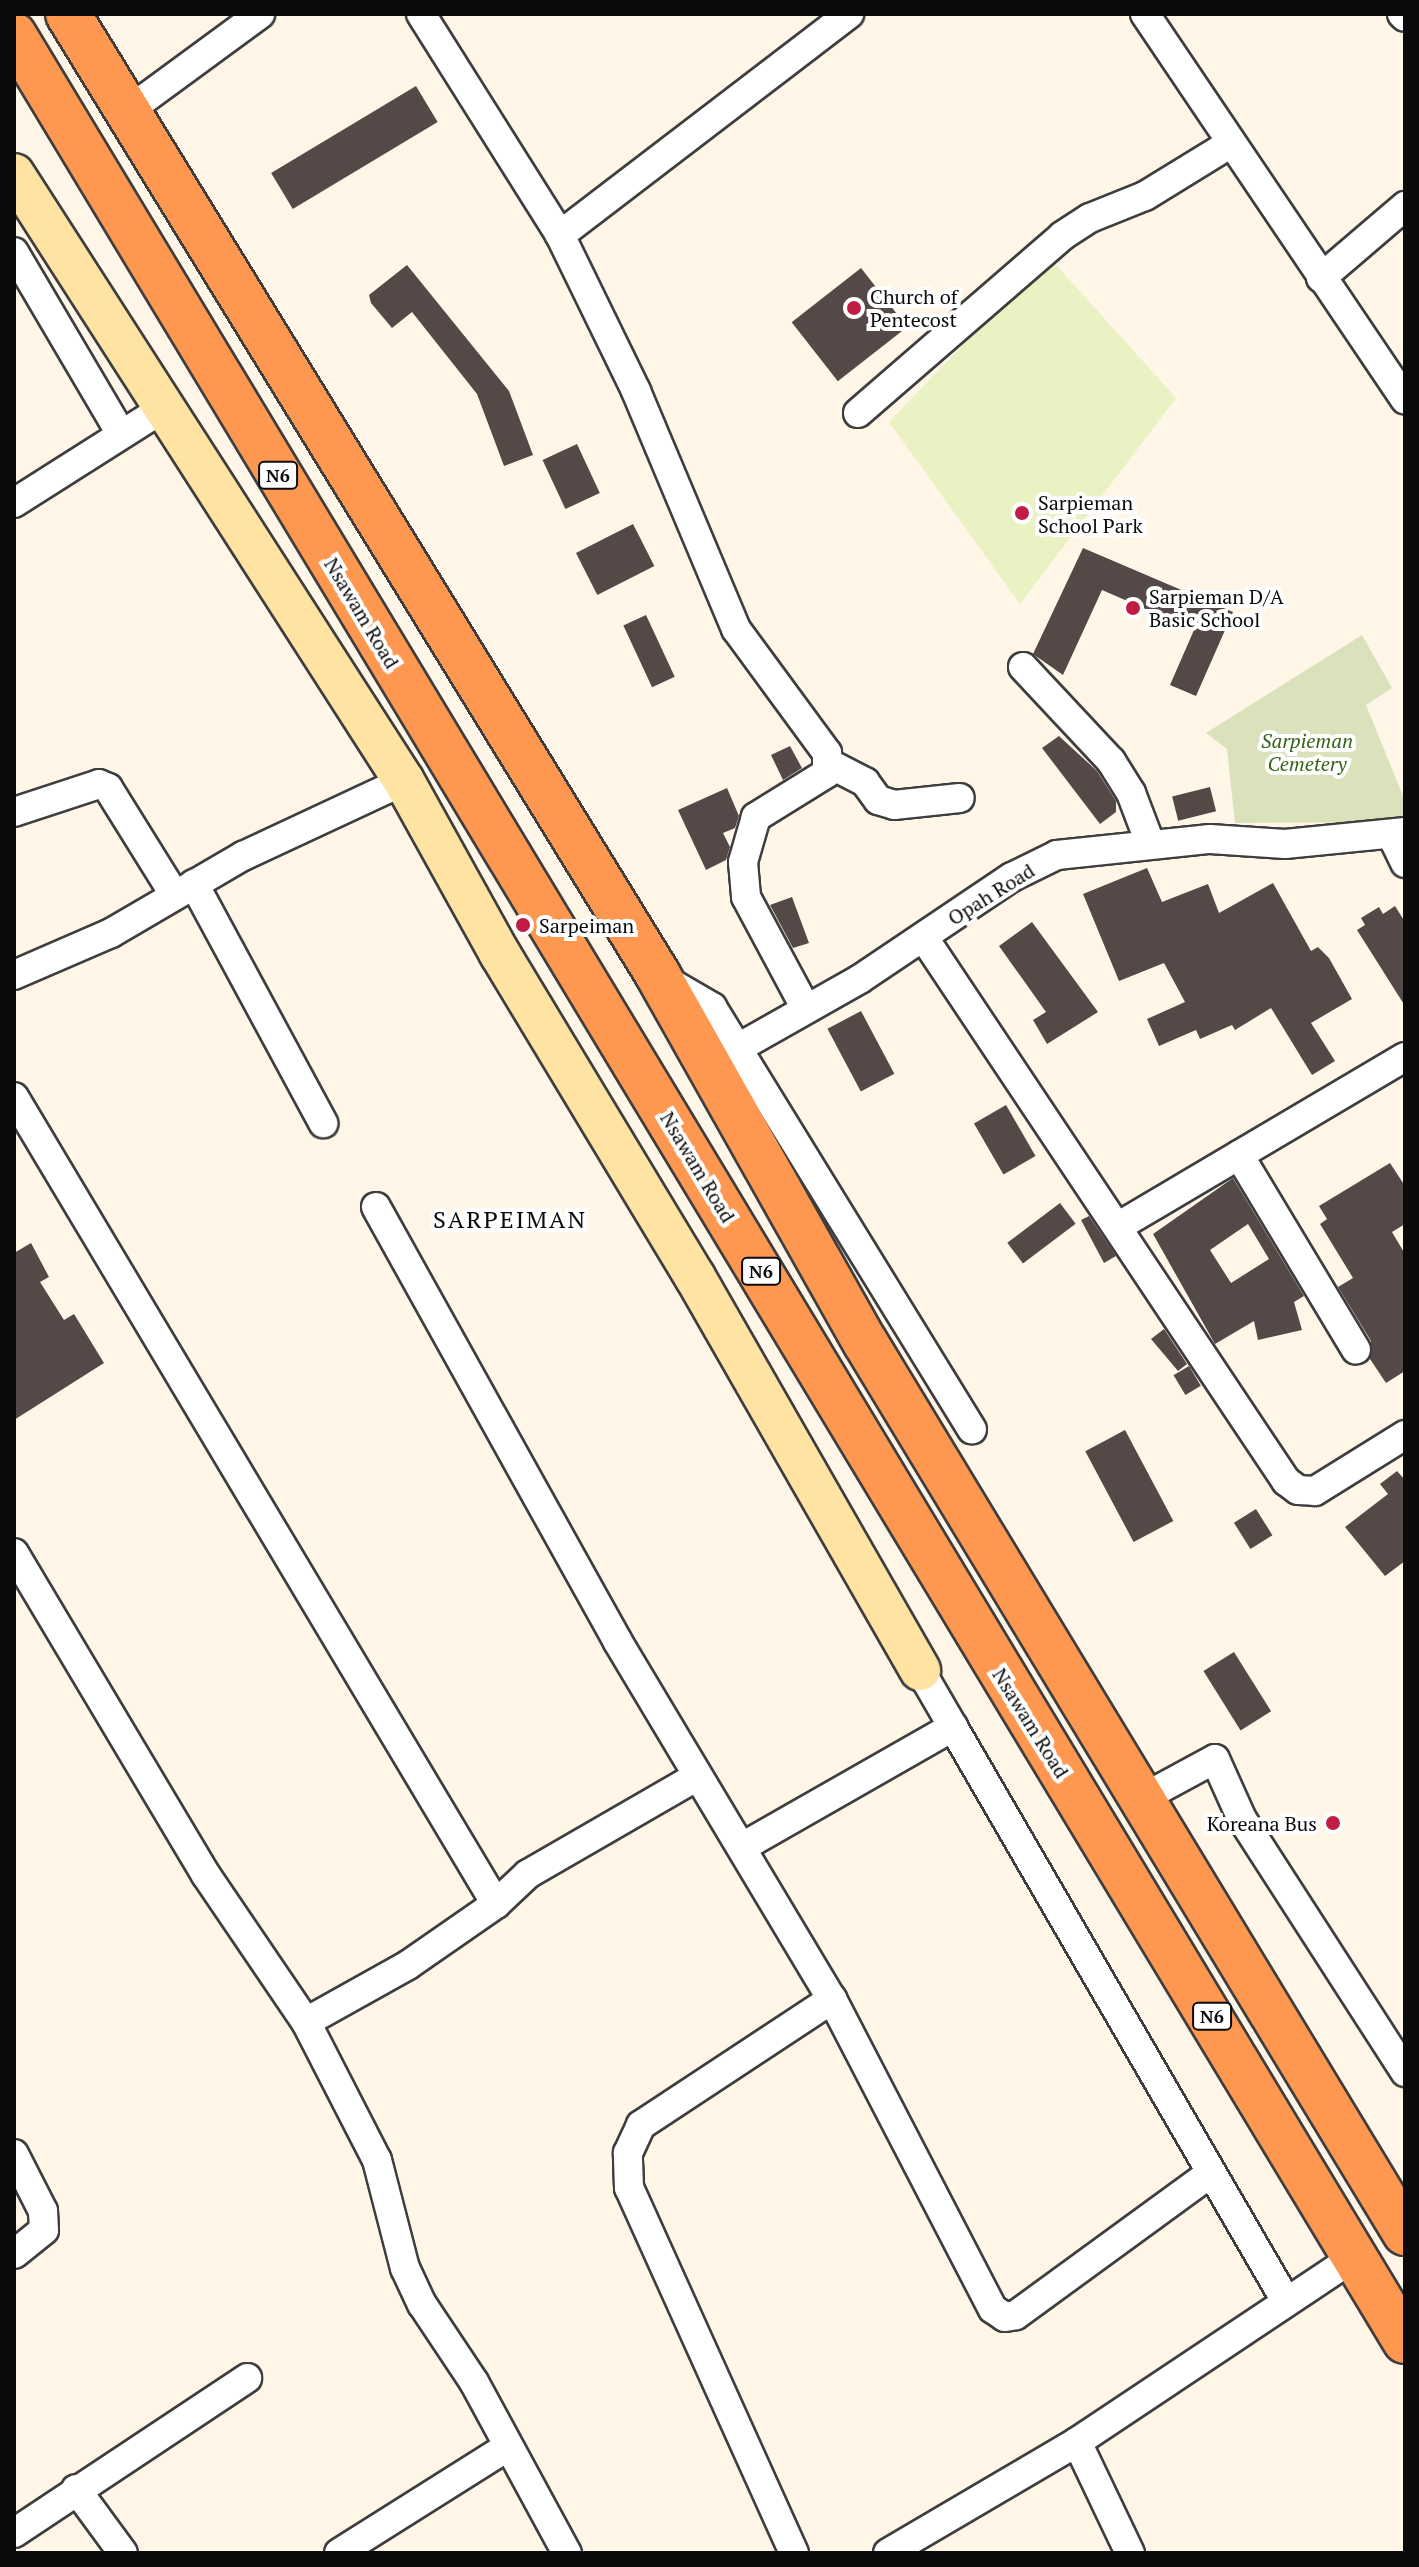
<!DOCTYPE html>
<html>
<head>
<meta charset="utf-8">
<style>
  body { margin:0 }
  #map { position:relative; width:1419px; height:2567px; overflow:hidden; background:#fff6e8; font-family:"PT Serif",serif }
  div>[style] { position:absolute }
  .cemetery>* { inset:0; background:#dbe1ba }
  .pitch>* { inset:0; background:#eaf1c3 }
  .building>* { inset:0; background:#544946; transform-origin:0 0 }
  .roads { filter:drop-shadow(2px 0 #3e3e3e) drop-shadow(-2px 0 #3e3e3e) drop-shadow(0 2px #3e3e3e) drop-shadow(0 -2px #3e3e3e) }
  .minor>* { height:28px; margin:-14px; padding:0 14px; transform-origin:14px; border-radius:14px; background:#fff }
  .secondary>* { height:40px; margin:-20px; padding:0 20px; transform-origin:20px; border-radius:20px; background:#ffe3a3 }
  .trunk>* { height:44px; margin:-22px; padding:0 22px; transform-origin:22px; border-radius:22px; background:#fe9750 }
  .dots>* { width:22px; height:22px; translate:-50% -50%; box-sizing:border-box; border:4px solid #fff; border-radius:50% }
  span { translate:-50% -50%; white-space:nowrap; text-align:center; line-height:1.15; -webkit-text-stroke:8px #fff; paint-order:stroke }
  .shield-label span { padding:2px 6px; background:#fff; border:2px solid; border-radius:6px; -webkit-text-stroke-width:0 }
  .shield-label { font-size:18px; color:#0b0b0b; font-weight:700 }
  .poi-label { font-size:20px; color:#0b0b0b }
  .left { translate:0 -50%; text-align:left }
  .right { translate:-100% -50%; text-align:right }
  .street-label { font-size:20px; color:#0b0b0b }
  .park-label { font-size:20px; color:#376419; font-style:italic }
  .quarter-label { font-size:24px; color:#0b0b0b; letter-spacing:2px }
  .frame { position:absolute; inset:0; border:16px solid #0b0b0b; pointer-events:none }
</style>
</head>
<body>
<div id="map">
  <div class="cemetery">
    <div style="clip-path:polygon(1362px 635px,1392px 688px,1366px 705px,1405px 801px,1405px 822px,1235px 823px,1227px 749px,1206px 733px)"></div>
  </div>
  <div class="pitch">
    <div style="clip-path:polygon(1048px 256px,1176px 398px,1020px 604px,889px 422px)"></div>
  </div>
  <div class="building">
    <div style="left:416px;top:86px;width:42px;height:169px;rotate:59deg"></div>
    <div style="clip-path:polygon(407px 265px,509px 391px,533px 455px,504px 466px,477px 394px,412px 312px,392px 328px,371px 303px,369px 295px)"></div>
    <div style="left:861px;top:268px;width:75px;height:88px;rotate:52deg"></div>
    <div style="left:577px;top:444px;width:54px;height:38px;rotate:65deg"></div>
    <div style="left:633px;top:524px;width:47px;height:64px;rotate:63deg"></div>
    <div style="clip-path:polygon(1083px 548px,1233px 612px,1196px 696px,1170px 685px,1194px 630px,1102px 590px,1063px 675px,1033px 654px)"></div>
    <div style="left:646px;top:615px;width:68px;height:25px;rotate:65deg"></div>
    <div style="clip-path:polygon(1059px 736px,1097px 771px,1116px 801px,1116px 812px,1100px 824px,1042px 748px)"></div>
    <div style="clip-path:polygon(790px 746px,802px 768px,783px 780px,771px 755px)"></div>
    <div style="left:1210px;top:787px;width:25px;height:39px;rotate:76deg"></div>
    <div style="clip-path:polygon(727px 788px,739px 816px,735px 828px,723px 833px,730px 847px,726px 860px,706px 870px,678px 810px)"></div>
    <div style="clip-path:polygon(1147px 868px,1162px 902px,1208px 884px,1219px 913px,1273px 883px,1311px 951px,1318px 947px,1329px 958px,1352px 999px,1311px 1023px,1335px 1061px,1312px 1075px,1271px 1008px,1235px 1030px,1232px 1025px,1200px 1039px,1196px 1030px,1159px 1046px,1147px 1019px,1185px 1002px,1164px 963px,1119px 981px,1083px 894px)"></div>
    <div style="clip-path:polygon(792px 897px,809px 943px,793px 948px,770px 905px)"></div>
    <div style="clip-path:polygon(1395px 906px,1405px 922px,1405px 1006px,1357px 930px,1365px 925px,1361px 918px,1379px 907px,1383px 914px)"></div>
    <div style="clip-path:polygon(1032px 922px,1098px 1012px,1047px 1044px,1033px 1020px,1046px 1012px,999px 946px)"></div>
    <div style="left:861px;top:1011px;width:71px;height:38px;rotate:62deg"></div>
    <div style="left:1006px;top:1105px;width:59px;height:37px;rotate:60deg"></div>
    <div style="clip-path:polygon(1390px 1163px,1405px 1186px,1405px 1224px,1392px 1232px,1405px 1254px,1405px 1371px,1386px 1383px,1370px 1359px,1371px 1341px,1338px 1287px,1353px 1278px,1320px 1224px,1327px 1219px,1319px 1206px)"></div>
    <div style="clip-path:polygon(evenodd,1233px 1178px,1304px 1296px,1294px 1302px,1302px 1330px,1258px 1340px,1254px 1321px,1215px 1344px,1153px 1234px,1233px 1178px,1248px 1224px,1269px 1259px,1231px 1283px,1210px 1250px,1248px 1224px)"></div>
    <div style="left:1060px;top:1203px;width:26px;height:66px;rotate:53deg"></div>
    <div style="clip-path:polygon(1089px 1216px,1116px 1256px,1104px 1263px,1081px 1220px)"></div>
    <div style="clip-path:polygon(31px 1243px,49px 1277px,40px 1282px,64px 1320px,74px 1314px,104px 1363px,14px 1420px,14px 1253px)"></div>
    <div style="clip-path:polygon(1164px 1329px,1187px 1364px,1178px 1371px,1151px 1339px)"></div>
    <div style="left:1189px;top:1366px;width:23px;height:18px;rotate:59deg"></div>
    <div style="left:1125px;top:1430px;width:103px;height:45px;rotate:62deg"></div>
    <div style="clip-path:polygon(1397px 1471px,1405px 1480px,1405px 1561px,1385px 1576px,1345px 1527px,1388px 1494px,1380px 1484px)"></div>
    <div style="left:1256px;top:1509px;width:31px;height:26px;rotate:58deg"></div>
    <div style="left:1234px;top:1652px;width:70px;height:36px;rotate:58deg"></div>
  </div>
  <div class="roads">
    <div class="minor">
      <div style="left:421px;top:14px;width:261px;rotate:57.8deg"></div>
      <div style="left:560px;top:235px;width:174px;rotate:64deg"></div>
      <div style="left:636px;top:391px;width:258px;rotate:67.2deg"></div>
      <div style="left:736px;top:629px;width:154px;rotate:53.7deg"></div>
      <div style="left:827px;top:753px;width:20px;rotate:90deg"></div>
      <div style="left:827px;top:773px;width:84px;rotate:148.2deg"></div>
      <div style="left:756px;top:817px;width:47px;rotate:106.1deg"></div>
      <div style="left:743px;top:862px;width:35px;rotate:85deg"></div>
      <div style="left:746px;top:897px;width:127px;rotate:61.8deg"></div>
      <div style="left:1145px;top:14px;width:465px;rotate:56deg"></div>
      <div style="left:1402px;top:14px;width:4px;rotate:45deg"></div>
      <div style="left:128px;top:111px;width:164px;rotate:-36.3deg"></div>
      <div style="left:560px;top:235px;width:364px;rotate:-37.4deg"></div>
      <div style="left:14px;top:252px;width:211px;rotate:59.5deg"></div>
      <div style="left:1321px;top:278px;width:111px;rotate:-40.6deg"></div>
      <div style="left:858px;top:413px;width:270px;rotate:-40.9deg"></div>
      <div style="left:1062px;top:236px;width:33px;rotate:-33deg"></div>
      <div style="left:1090px;top:218px;width:59px;rotate:-21.8deg"></div>
      <div style="left:1145px;top:196px;width:101px;rotate:-31.6deg"></div>
      <div style="left:14px;top:503px;width:175px;rotate:-32.4deg"></div>
      <div style="left:1023px;top:667px;width:129px;rotate:46.9deg"></div>
      <div style="left:1111px;top:761px;width:38px;rotate:58deg"></div>
      <div style="left:1131px;top:793px;width:53px;rotate:69.2deg"></div>
      <div style="left:828px;top:763px;width:42px;rotate:27.2deg"></div>
      <div style="left:865px;top:782px;width:22px;rotate:54deg"></div>
      <div style="left:878px;top:800px;width:17px;rotate:17deg"></div>
      <div style="left:894px;top:805px;width:66px;rotate:-6.1deg"></div>
      <div style="left:14px;top:812px;width:89px;rotate:-18.2deg"></div>
      <div style="left:99px;top:784px;width:10px;rotate:24deg"></div>
      <div style="left:108px;top:788px;width:125px;rotate:58.1deg"></div>
      <div style="left:1392px;top:836px;width:30px;rotate:64deg"></div>
      <div style="left:194px;top:884px;width:272px;rotate:61.6deg"></div>
      <div style="left:924px;top:938px;width:653px;rotate:56.31deg"></div>
      <div style="left:1286px;top:1481px;width:15px;rotate:37deg"></div>
      <div style="left:1298px;top:1490px;width:17px;rotate:3deg"></div>
      <div style="left:1315px;top:1491px;width:106px;rotate:-31.9deg"></div>
      <div style="left:14px;top:975px;width:106px;rotate:-23.4deg"></div>
      <div style="left:111px;top:933px;width:153px;rotate:-30.3deg"></div>
      <div style="left:243px;top:856px;width:178px;rotate:-25deg"></div>
      <div style="left:662px;top:978px;width:58px;rotate:30.1deg"></div>
      <div style="left:712px;top:1007px;width:496px;rotate:58.4deg"></div>
      <div style="left:708px;top:1065px;width:175px;rotate:-29.5deg"></div>
      <div style="left:860px;top:979px;width:183px;rotate:-33.9deg"></div>
      <div style="left:1012px;top:877px;width:50px;rotate:-26.1deg"></div>
      <div style="left:1057px;top:855px;width:154px;rotate:-6deg"></div>
      <div style="left:1210px;top:839px;width:75px;rotate:3.8deg"></div>
      <div style="left:1285px;top:844px;width:121px;rotate:-5.7deg"></div>
      <div style="left:14px;top:1097px;width:940px;rotate:59.15deg"></div>
      <div style="left:1239px;top:1155px;width:227px;rotate:59deg"></div>
      <div style="left:376px;top:1207px;width:498px;rotate:60.9deg"></div>
      <div style="left:618px;top:1642px;width:416px;rotate:59.1deg"></div>
      <div style="left:832px;top:1999px;width:349px;rotate:62.6deg"></div>
      <div style="left:993px;top:2309px;width:14px;rotate:34deg"></div>
      <div style="left:1005px;top:2317px;width:11px;rotate:-10deg"></div>
      <div style="left:1016px;top:2315px;width:241px;rotate:-36.1deg"></div>
      <div style="left:1119px;top:1226px;width:332px;rotate:-30.6deg"></div>
      <div style="left:14px;top:1553px;width:375px;rotate:59.2deg"></div>
      <div style="left:206px;top:1875px;width:178px;rotate:55.8deg"></div>
      <div style="left:306px;top:2022px;width:155px;rotate:62.8deg"></div>
      <div style="left:377px;top:2160px;width:112px;rotate:75.5deg"></div>
      <div style="left:405px;top:2268px;width:40px;rotate:65deg"></div>
      <div style="left:422px;top:2304px;width:94px;rotate:56.3deg"></div>
      <div style="left:474px;top:2382px;width:195px;rotate:61.5deg"></div>
      <div style="left:920px;top:1670px;width:66px;rotate:59.9deg"></div>
      <div style="left:1141px;top:1799px;width:84px;rotate:-28.4deg"></div>
      <div style="left:1215px;top:1759px;width:66px;rotate:65.8deg"></div>
      <div style="left:1242px;top:1819px;width:301px;rotate:57.2deg"></div>
      <div style="left:744px;top:1846px;width:241px;rotate:-29.7deg"></div>
      <div style="left:953px;top:1727px;width:664px;rotate:59.88deg"></div>
      <div style="left:306px;top:2022px;width:117px;rotate:-29.2deg"></div>
      <div style="left:408px;top:1965px;width:107px;rotate:-34.7deg"></div>
      <div style="left:496px;top:1904px;width:44px;rotate:-43.2deg"></div>
      <div style="left:528px;top:1874px;width:196px;rotate:-30deg"></div>
      <div style="left:14px;top:2154px;width:64px;rotate:63deg"></div>
      <div style="left:43px;top:2211px;width:19px;rotate:87deg"></div>
      <div style="left:44px;top:2230px;width:38px;rotate:141deg"></div>
      <div style="left:1077px;top:2442px;width:123px;rotate:64.5deg"></div>
      <div style="left:76px;top:2489px;width:79px;rotate:53.7deg"></div>
      <div style="left:14px;top:2533px;width:280px;rotate:-33.6deg"></div>
      <div style="left:339px;top:2553px;width:197px;rotate:-32.2deg"></div>
      <div style="left:794px;top:2553px;width:401px;rotate:-114.3deg"></div>
      <div style="left:629px;top:2188px;width:35px;rotate:-92deg"></div>
      <div style="left:628px;top:2153px;width:31px;rotate:-65deg"></div>
      <div style="left:641px;top:2125px;width:229px;rotate:-33.4deg"></div>
      <div style="left:888px;top:2553px;width:219px;rotate:-30.4deg"></div>
      <div style="left:1077px;top:2442px;width:335px;rotate:-33.7deg"></div>
    </div>
    <div class="secondary">
      <div style="left:14px;top:174px;width:721px;rotate:57.28deg"></div>
      <div style="left:404px;top:781px;width:198px;rotate:61deg"></div>
      <div style="left:500px;top:954px;width:377px;rotate:58.9deg"></div>
      <div style="left:695px;top:1277px;width:453px;rotate:60.2deg"></div>
    </div>
    <div class="trunk">
      <div style="left:68px;top:14px;width:1128px;rotate:58.45deg"></div>
      <div style="left:658px;top:975px;width:421px;rotate:60.6deg"></div>
      <div style="left:865px;top:1342px;width:1042px;rotate:58.78deg"></div>
      <div style="left:14px;top:35px;width:2693px;rotate:58.9deg"></div>
    </div>
  </div>
  <div class="dots">
    <div style="left:854px;top:308px;background:#c01d45"></div>
    <div style="left:1022px;top:513px;background:#c01d45"></div>
    <div style="left:1133px;top:608px;background:#c01d45"></div>
    <div style="left:523px;top:925px;background:#c01d45"></div>
    <div style="left:1333px;top:1823px;background:#c01d45"></div>
  </div>
  <div class="shield-label">
    <span style="left:278px;top:475px">N6</span>
    <span style="left:761px;top:1271px">N6</span>
    <span style="left:1212px;top:2016px">N6</span>
  </div>
  <div class="poi-label">
    <span class="left" style="left:870px;top:308px">Church of<br>Pentecost</span>
    <span class="left" style="left:1038px;top:514px">Sarpieman<br>School Park</span>
    <span class="left" style="left:1149px;top:608px">Sarpieman D/A<br>Basic School</span>
    <span class="left" style="left:539px;top:925px">Sarpeiman</span>
    <span class="right" style="left:1317px;top:1823px">Koreana Bus</span>
  </div>
  <div class="street-label">
    <span style="left:362px;top:613px;rotate:59deg">Nsawam Road</span>
    <span style="left:991px;top:894px;rotate:-32deg">Opah Road</span>
    <span style="left:698px;top:1167px;rotate:59deg">Nsawam Road</span>
    <span style="left:1031px;top:1723px;rotate:58deg">Nsawam Road</span>
  </div>
  <div class="park-label">
    <span style="left:1307px;top:752px">Sarpieman<br>Cemetery</span>
  </div>
  <div class="quarter-label">
    <span style="left:510px;top:1220px">SARPEIMAN</span>
  </div>
  <div class="frame"></div>
</div>
</body>
</html>
